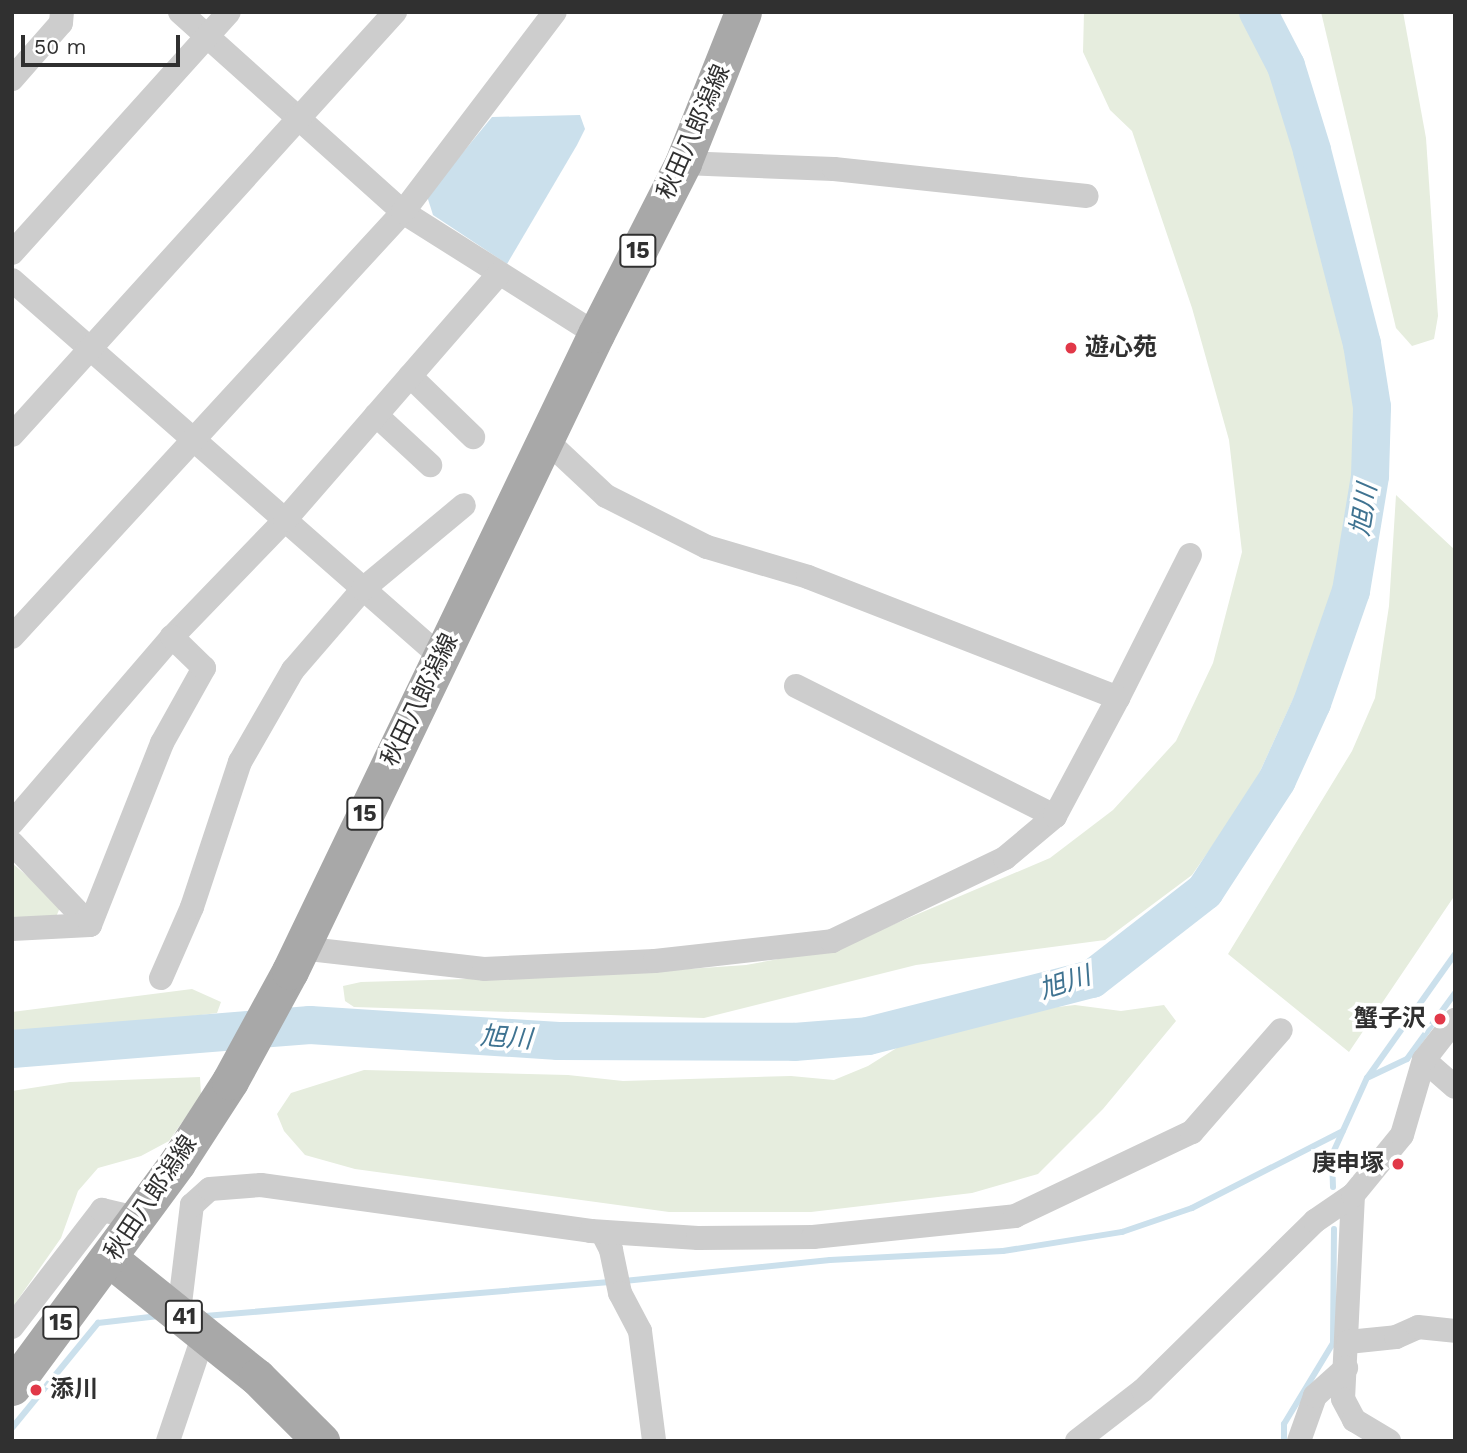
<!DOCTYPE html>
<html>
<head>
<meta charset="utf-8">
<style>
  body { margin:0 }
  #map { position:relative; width:1467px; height:1453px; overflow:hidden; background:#fff; font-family:"Work Sans","Noto Sans JP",sans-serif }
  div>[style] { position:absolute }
  .green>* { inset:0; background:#e6edde }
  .water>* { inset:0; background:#cbe0ec }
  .stream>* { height:6px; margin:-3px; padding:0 3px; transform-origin:3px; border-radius:3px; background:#cbe0ec }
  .river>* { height:38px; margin:-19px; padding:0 19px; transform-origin:19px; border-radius:19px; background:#cbe0ec }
  .minor>* { height:24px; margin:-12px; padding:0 12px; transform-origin:12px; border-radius:12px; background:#cdcdcd }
  .primary>* { height:37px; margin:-18.5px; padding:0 18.5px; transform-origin:18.5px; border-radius:18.5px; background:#a8a8a8 }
  .dots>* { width:19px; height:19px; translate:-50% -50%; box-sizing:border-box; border:4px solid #fff; border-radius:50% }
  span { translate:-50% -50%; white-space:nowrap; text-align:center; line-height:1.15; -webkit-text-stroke:7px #fff; paint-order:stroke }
  .shield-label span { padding:2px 5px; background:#fff; border:2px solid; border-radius:5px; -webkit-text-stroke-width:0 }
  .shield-label { font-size:23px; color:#303030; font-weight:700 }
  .street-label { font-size:24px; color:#303030 }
  .poi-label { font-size:24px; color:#303030; font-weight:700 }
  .left { translate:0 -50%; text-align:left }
  .right { translate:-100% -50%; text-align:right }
  .water-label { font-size:26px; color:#3f7391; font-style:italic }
  .frame { position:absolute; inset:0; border:14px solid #303030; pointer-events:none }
  .scale { position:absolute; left:21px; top:35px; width:159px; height:32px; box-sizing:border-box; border:4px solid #303030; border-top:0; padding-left:9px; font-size:21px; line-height:24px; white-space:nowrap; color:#303030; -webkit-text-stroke:5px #fff; paint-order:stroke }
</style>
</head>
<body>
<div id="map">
  <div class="green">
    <div style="clip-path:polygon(1084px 12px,1245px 12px,1285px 112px,1317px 220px,1354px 362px,1363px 420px,1341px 580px,1315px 651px,1252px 789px,1192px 875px,1105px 940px,916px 965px,704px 1018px,354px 1007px,345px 1001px,343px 986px,361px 982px,601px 975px,746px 965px,838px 948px,1050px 858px,1113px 810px,1176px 741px,1213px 663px,1242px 552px,1229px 440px,1192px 308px,1132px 131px,1110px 110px,1083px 52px)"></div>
    <div style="clip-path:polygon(1321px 12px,1403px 12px,1426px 138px,1438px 316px,1434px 339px,1412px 346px,1396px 328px)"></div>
    <div style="clip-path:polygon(1396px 495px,1455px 550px,1455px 895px,1349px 1052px,1228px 954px,1352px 751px,1375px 698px,1389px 606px)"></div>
    <div style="clip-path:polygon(12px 863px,61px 905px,54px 922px,12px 924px)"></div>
    <div style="clip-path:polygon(192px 989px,221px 1002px,217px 1013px,12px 1039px,12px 1012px)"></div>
    <div style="clip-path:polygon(1075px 1005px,1121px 1011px,1164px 1005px,1176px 1021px,1103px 1109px,1038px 1174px,972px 1193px,811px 1212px,669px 1212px,355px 1169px,305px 1155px,284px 1131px,277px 1114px,291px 1093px,364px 1070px,568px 1075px,623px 1081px,791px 1076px,834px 1080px,868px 1066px,911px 1039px,1013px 1012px)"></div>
    <div style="clip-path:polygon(200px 1077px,201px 1095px,169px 1141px,141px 1156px,98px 1168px,78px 1191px,61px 1238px,12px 1308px,12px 1091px,70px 1082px)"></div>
  </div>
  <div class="water">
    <div style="clip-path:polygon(580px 115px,585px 129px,577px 145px,507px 264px,433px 215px,427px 196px,492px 117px)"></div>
  </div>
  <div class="stream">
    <div style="left:1369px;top:1077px;width:42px;rotate:-25.3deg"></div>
    <div style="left:1407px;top:1059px;width:82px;rotate:-54deg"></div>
    <div style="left:1333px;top:1187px;width:32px;rotate:-92deg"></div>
    <div style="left:1332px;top:1155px;width:85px;rotate:-65.6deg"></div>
    <div style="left:1367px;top:1078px;width:152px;rotate:-54.6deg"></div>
    <div style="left:624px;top:1281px;width:207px;rotate:-5.8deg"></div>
    <div style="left:830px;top:1260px;width:173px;rotate:-3deg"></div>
    <div style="left:1003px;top:1251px;width:121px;rotate:-9.1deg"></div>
    <div style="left:1122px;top:1232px;width:74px;rotate:-18.9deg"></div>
    <div style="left:1192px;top:1208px;width:169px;rotate:-27deg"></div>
    <div style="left:205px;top:1316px;width:409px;rotate:-4.8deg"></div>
    <div style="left:12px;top:1428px;width:136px;rotate:-50.7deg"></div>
    <div style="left:98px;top:1323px;width:61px;rotate:-6.5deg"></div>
    <div style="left:1284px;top:1441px;width:17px;rotate:-90deg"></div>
    <div style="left:1284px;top:1424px;width:95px;rotate:-58.8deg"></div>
    <div style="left:1333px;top:1343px;width:114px;rotate:-89.5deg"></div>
  </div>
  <div class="river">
    <div style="left:12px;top:1049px;width:299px;rotate:-4.6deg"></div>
    <div style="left:310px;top:1025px;width:249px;rotate:3.7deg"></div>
    <div style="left:558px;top:1041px;width:236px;rotate:0.2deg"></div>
    <div style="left:794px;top:1042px;width:74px;rotate:-4.6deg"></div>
    <div style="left:868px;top:1036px;width:231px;rotate:-14.3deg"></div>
    <div style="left:1092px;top:979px;width:143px;rotate:-37.9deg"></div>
    <div style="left:1205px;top:891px;width:132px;rotate:-57deg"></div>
    <div style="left:1277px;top:780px;width:85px;rotate:-65.6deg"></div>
    <div style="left:1312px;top:703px;width:119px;rotate:-70.8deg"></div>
    <div style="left:1351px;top:591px;width:117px;rotate:-80.6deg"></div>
    <div style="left:1370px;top:476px;width:69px;rotate:-88.3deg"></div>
    <div style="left:1372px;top:407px;width:64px;rotate:-99deg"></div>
    <div style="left:1362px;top:344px;width:200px;rotate:-104.5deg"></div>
    <div style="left:1312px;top:150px;width:88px;rotate:-107.2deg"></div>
    <div style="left:1286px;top:66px;width:61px;rotate:-117.4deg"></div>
  </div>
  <div class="minor">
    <div style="left:180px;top:12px;width:300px;rotate:41.9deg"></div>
    <div style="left:403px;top:212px;width:228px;rotate:32.3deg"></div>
    <div style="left:12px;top:79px;width:74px;rotate:-48.8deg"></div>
    <div style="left:61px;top:23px;width:11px;rotate:-85deg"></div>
    <div style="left:683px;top:163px;width:151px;rotate:2.3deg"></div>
    <div style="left:834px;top:169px;width:254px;rotate:6.1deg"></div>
    <div style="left:12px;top:253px;width:324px;rotate:-48deg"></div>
    <div style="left:12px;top:280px;width:571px;rotate:41.31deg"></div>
    <div style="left:410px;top:376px;width:88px;rotate:44.1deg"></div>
    <div style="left:376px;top:415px;width:74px;rotate:42.8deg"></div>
    <div style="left:12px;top:435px;width:571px;rotate:-47.84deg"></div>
    <div style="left:545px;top:439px;width:83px;rotate:43.1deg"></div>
    <div style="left:606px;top:496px;width:113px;rotate:26.8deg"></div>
    <div style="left:707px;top:547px;width:105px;rotate:16.5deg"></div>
    <div style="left:808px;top:577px;width:333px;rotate:21.3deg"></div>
    <div style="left:1118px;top:698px;width:160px;rotate:-63.3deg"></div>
    <div style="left:12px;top:637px;width:577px;rotate:-47.39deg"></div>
    <div style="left:403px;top:212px;width:251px;rotate:-52.8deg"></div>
    <div style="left:796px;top:686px;width:290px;rotate:26.7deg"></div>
    <div style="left:12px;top:823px;width:245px;rotate:-49.3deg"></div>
    <div style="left:172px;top:637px;width:163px;rotate:-46deg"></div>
    <div style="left:285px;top:520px;width:325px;rotate:-49deg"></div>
    <div style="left:12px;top:843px;width:113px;rotate:46.4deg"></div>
    <div style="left:12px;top:929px;width:78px;rotate:-2.9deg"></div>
    <div style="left:90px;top:925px;width:196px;rotate:-68.4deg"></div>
    <div style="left:162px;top:743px;width:86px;rotate:-60.8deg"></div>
    <div style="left:204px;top:668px;width:45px;rotate:-135.9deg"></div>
    <div style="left:300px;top:948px;width:185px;rotate:6.5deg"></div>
    <div style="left:484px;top:969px;width:171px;rotate:-2.7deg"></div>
    <div style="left:655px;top:961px;width:178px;rotate:-6.4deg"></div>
    <div style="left:832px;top:941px;width:192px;rotate:-25.6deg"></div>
    <div style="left:1005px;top:858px;width:65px;rotate:-40deg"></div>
    <div style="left:1055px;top:816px;width:134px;rotate:-61.9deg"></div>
    <div style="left:161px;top:978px;width:77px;rotate:-66.4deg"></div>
    <div style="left:192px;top:907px;width:153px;rotate:-71.7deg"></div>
    <div style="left:240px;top:762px;width:106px;rotate:-60.1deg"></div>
    <div style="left:293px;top:670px;width:107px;rotate:-49.2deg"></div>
    <div style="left:363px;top:589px;width:131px;rotate:-39.7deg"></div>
    <div style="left:1424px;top:1060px;width:41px;rotate:41.1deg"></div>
    <div style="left:1353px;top:1195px;width:204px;rotate:92.8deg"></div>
    <div style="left:1343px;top:1399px;width:24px;rotate:62deg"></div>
    <div style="left:1354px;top:1420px;width:41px;rotate:31deg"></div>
    <div style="left:602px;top:1232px;width:20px;rotate:63deg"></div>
    <div style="left:611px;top:1250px;width:44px;rotate:78.2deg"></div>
    <div style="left:620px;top:1293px;width:43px;rotate:62.2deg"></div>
    <div style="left:640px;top:1331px;width:111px;rotate:82.7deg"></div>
    <div style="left:179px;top:1312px;width:108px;rotate:-83.1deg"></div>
    <div style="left:192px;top:1205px;width:24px;rotate:-42deg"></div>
    <div style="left:210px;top:1189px;width:51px;rotate:-4.5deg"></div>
    <div style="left:261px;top:1185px;width:333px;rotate:7.9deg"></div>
    <div style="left:591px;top:1231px;width:107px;rotate:3.7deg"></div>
    <div style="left:698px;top:1238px;width:115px;rotate:-0.5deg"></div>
    <div style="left:813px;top:1237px;width:203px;rotate:-5.9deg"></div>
    <div style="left:1015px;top:1216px;width:196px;rotate:-25.4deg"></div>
    <div style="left:1192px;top:1132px;width:135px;rotate:-48.9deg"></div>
    <div style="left:12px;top:1327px;width:148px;rotate:-52.4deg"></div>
    <div style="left:102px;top:1210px;width:37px;rotate:13deg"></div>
    <div style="left:1348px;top:1342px;width:48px;rotate:-5.9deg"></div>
    <div style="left:1396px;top:1337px;width:24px;rotate:-24deg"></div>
    <div style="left:1418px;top:1327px;width:37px;rotate:6deg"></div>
    <div style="left:168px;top:1441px;width:113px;rotate:-71.4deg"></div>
    <div style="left:1077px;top:1441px;width:83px;rotate:-37.7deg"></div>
    <div style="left:1143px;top:1390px;width:241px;rotate:-44.5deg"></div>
    <div style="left:1315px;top:1221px;width:46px;rotate:-34.4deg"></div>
    <div style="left:1353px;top:1195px;width:77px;rotate:-50.8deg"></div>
    <div style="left:1402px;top:1135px;width:78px;rotate:-73.7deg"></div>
    <div style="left:1424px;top:1060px;width:51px;rotate:-52.2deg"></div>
    <div style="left:1299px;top:1441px;width:48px;rotate:-70.4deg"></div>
    <div style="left:1315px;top:1396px;width:42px;rotate:-42.1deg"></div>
  </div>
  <div class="primary">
    <div style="left:110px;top:1259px;width:189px;rotate:38.8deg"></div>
    <div style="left:257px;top:1377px;width:91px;rotate:45deg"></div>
    <div style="left:12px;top:1387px;width:278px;rotate:-53.6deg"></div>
    <div style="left:177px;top:1163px;width:98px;rotate:-57.1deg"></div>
    <div style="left:230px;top:1081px;width:125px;rotate:-61.4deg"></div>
    <div style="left:290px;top:971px;width:707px;rotate:-64.34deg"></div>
    <div style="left:596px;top:334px;width:192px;rotate:-63deg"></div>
    <div style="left:683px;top:163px;width:162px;rotate:-68.3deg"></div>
  </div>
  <div class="dots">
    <div style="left:1071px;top:348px;background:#e13848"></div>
    <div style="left:1440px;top:1019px;background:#e13848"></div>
    <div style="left:1398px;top:1164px;background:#e13848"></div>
    <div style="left:36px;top:1390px;background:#e13848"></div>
  </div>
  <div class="shield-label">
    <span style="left:638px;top:251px">15</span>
    <span style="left:365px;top:814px">15</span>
    <span style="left:184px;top:1317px">41</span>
    <span style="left:61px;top:1323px">15</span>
  </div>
  <div class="street-label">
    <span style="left:694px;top:132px;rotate:-66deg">秋田八郎潟線</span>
    <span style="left:420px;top:700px;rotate:-64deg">秋田八郎潟線</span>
    <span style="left:151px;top:1198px;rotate:-56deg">秋田八郎潟線</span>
  </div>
  <div class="poi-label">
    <span class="left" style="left:1085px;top:348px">遊心苑</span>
    <span class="right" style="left:1426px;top:1019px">蟹子沢</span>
    <span class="right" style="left:1384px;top:1164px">庚申塚</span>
    <span class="left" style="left:50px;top:1390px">添川</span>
  </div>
  <div class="water-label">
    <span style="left:1364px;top:510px;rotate:-81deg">旭川</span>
    <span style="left:1065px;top:983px;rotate:-18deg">旭川</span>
    <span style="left:506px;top:1038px;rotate:4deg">旭川</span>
  </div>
  <div class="frame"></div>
  <div class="scale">50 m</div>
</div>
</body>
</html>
